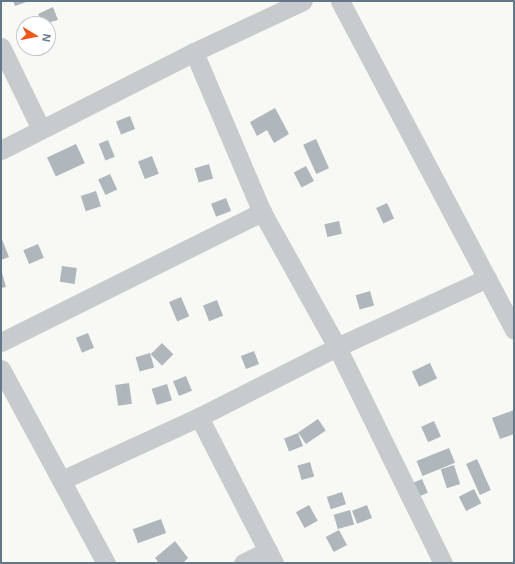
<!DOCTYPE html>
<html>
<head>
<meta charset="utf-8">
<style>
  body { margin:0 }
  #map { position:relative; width:515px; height:564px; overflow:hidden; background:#f8f8f4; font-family:Arial,sans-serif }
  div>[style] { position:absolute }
  .building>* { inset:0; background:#afb7bd; transform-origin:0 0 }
  .street>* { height:19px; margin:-9.5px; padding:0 9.5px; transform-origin:9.5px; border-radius:9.5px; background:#c7cbce }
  span { translate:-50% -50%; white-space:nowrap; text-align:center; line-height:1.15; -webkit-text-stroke:4px #fff; paint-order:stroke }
  .frame { position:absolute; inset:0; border:2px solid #647788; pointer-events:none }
  .north { position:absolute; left:16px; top:16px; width:40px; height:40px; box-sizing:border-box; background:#fff; border:1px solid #c1c9cf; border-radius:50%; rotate:100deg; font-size:11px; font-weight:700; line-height:16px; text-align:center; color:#647788 }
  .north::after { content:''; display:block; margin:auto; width:14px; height:18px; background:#f0551b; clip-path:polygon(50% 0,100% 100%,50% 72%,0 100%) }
</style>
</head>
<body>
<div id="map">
  <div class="building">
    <div style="clip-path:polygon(13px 1px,29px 1px,15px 6px)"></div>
    <div style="clip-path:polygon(53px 7px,58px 20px,43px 24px,38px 14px)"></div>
    <div style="clip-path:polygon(275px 108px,289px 134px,274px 143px,267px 130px,257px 136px,250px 122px)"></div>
    <div style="left:130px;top:116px;width:14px;height:15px;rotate:69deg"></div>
    <div style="left:316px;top:139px;width:32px;height:14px;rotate:66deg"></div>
    <div style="left:108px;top:140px;width:18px;height:10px;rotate:68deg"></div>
    <div style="left:76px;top:144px;width:21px;height:32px;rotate:65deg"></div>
    <div style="left:152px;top:156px;width:19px;height:15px;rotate:69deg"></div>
    <div style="left:209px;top:164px;width:15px;height:15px;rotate:74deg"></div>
    <div style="left:306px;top:166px;width:17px;height:14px;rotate:62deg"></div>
    <div style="left:110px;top:174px;width:17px;height:13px;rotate:65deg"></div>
    <div style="left:96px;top:191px;width:16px;height:16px;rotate:72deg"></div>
    <div style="left:226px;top:198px;width:14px;height:16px;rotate:69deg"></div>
    <div style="left:387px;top:203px;width:17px;height:12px;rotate:65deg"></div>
    <div style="left:339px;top:221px;width:13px;height:15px;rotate:77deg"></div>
    <div style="clip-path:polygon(1px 237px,9px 257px,1px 260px)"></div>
    <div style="left:38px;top:244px;width:15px;height:16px;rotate:67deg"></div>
    <div style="left:62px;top:266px;width:15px;height:16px;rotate:8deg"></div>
    <div style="clip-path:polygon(1px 269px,6px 287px,1px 288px)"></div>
    <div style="left:370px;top:291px;width:15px;height:15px;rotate:74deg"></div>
    <div style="left:181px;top:297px;width:21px;height:13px;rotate:67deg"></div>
    <div style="left:217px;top:300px;width:17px;height:15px;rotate:69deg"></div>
    <div style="left:88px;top:333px;width:16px;height:13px;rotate:68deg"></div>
    <div style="left:162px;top:343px;width:16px;height:16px;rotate:45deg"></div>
    <div style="left:254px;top:351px;width:14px;height:14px;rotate:69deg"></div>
    <div style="left:150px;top:353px;width:15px;height:15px;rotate:74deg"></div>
    <div style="left:430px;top:363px;width:17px;height:20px;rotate:65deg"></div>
    <div style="left:186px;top:376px;width:16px;height:14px;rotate:68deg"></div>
    <div style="left:129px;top:383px;width:21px;height:14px;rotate:82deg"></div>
    <div style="left:167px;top:384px;width:17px;height:16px;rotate:73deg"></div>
    <div style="clip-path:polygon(514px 410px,514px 434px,500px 439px,492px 418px)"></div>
    <div style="left:318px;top:419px;width:14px;height:24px;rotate:56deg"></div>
    <div style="left:434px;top:421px;width:17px;height:14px;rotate:66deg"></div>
    <div style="left:298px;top:433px;width:14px;height:15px;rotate:69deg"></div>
    <div style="left:449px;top:448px;width:16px;height:35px;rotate:68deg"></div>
    <div style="left:477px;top:459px;width:34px;height:12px;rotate:66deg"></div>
    <div style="left:310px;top:462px;width:15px;height:13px;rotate:74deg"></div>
    <div style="left:454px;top:465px;width:20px;height:14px;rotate:72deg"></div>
    <div style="left:422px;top:479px;width:15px;height:18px;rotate:67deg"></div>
    <div style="left:474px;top:489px;width:16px;height:17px;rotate:63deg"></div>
    <div style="left:342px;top:492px;width:13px;height:16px;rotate:72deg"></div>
    <div style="left:309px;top:505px;width:18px;height:15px;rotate:61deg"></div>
    <div style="left:367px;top:505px;width:14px;height:16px;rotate:69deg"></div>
    <div style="left:350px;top:510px;width:15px;height:17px;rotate:74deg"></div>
    <div style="left:161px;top:519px;width:15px;height:30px;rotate:70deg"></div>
    <div style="left:339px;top:530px;width:17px;height:15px;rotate:62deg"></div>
    <div style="clip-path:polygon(175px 541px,188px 558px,183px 563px,159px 563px,155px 558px)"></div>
  </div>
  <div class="street">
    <div style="left:340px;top:1px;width:372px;rotate:62.1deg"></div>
    <div style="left:1px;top:47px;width:91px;rotate:64deg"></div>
    <div style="left:194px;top:52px;width:174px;rotate:67deg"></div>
    <div style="left:262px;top:212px;width:154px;rotate:60.9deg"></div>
    <div style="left:337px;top:347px;width:241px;rotate:63.9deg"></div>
    <div style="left:1px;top:150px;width:216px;rotate:-26.9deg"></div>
    <div style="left:194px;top:52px;width:120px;rotate:-25.1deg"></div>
    <div style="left:1px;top:342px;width:292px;rotate:-26.5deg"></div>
    <div style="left:1px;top:369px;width:221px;rotate:61.6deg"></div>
    <div style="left:199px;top:417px;width:164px;rotate:62.8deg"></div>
    <div style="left:62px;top:480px;width:151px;rotate:-24.7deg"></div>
    <div style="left:199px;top:417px;width:155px;rotate:-26.9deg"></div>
    <div style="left:337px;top:347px;width:165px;rotate:-24.7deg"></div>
    <div style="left:243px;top:563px;width:28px;rotate:-26deg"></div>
  </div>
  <div class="frame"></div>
  <div class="north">N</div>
</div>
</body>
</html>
